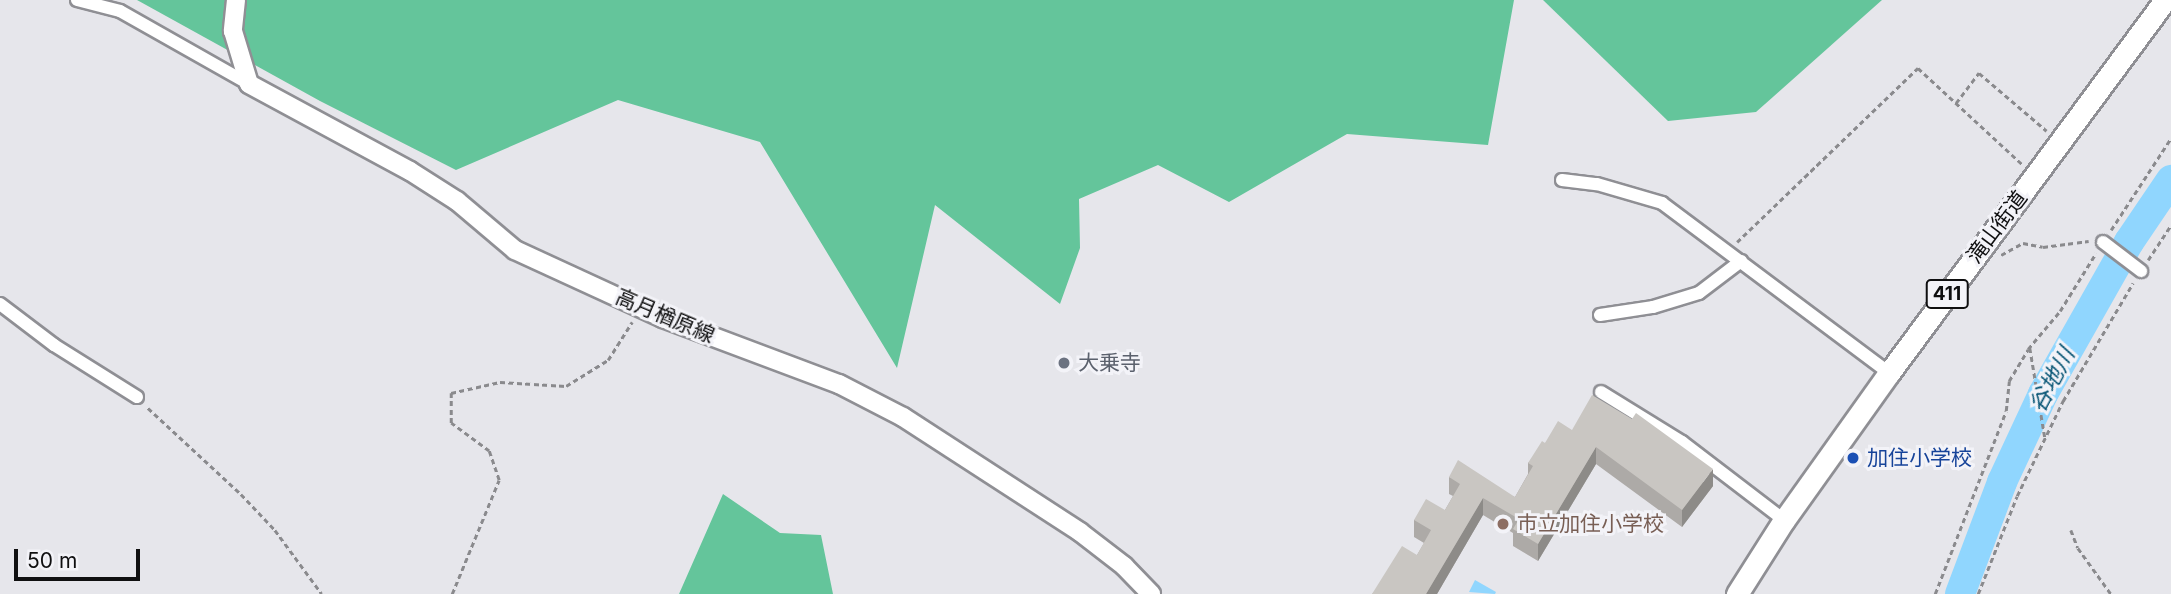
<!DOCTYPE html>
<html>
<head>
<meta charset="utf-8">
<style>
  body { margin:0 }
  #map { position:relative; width:2171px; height:594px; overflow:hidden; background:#e6e6eb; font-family:Inter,"Noto Sans JP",sans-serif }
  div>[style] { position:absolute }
  .forest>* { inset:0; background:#64c59b }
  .water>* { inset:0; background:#90d6fe }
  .river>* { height:30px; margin:-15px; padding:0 15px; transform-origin:15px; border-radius:15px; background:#90d6fe }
  .path>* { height:2.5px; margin-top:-1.25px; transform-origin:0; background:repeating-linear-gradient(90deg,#8a8a8d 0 5px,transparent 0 8.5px) }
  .roads { filter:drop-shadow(2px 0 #8f8f94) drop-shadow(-2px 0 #8f8f94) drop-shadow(0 2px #8f8f94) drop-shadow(0 -2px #8f8f94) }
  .minor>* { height:12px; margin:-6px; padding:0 6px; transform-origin:6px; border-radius:6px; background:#fff }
  .secondary>* { height:18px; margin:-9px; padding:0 9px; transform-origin:9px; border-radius:9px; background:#fff }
  .trunk>* { height:21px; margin:-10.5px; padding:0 10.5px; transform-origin:10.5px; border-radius:10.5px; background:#fff }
  .wall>* { inset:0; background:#adaaa7 }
  .shaded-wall>* { inset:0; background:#8d8b88 }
  .building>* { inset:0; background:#c9c6c2 }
  .dots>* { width:19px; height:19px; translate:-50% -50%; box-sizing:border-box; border:4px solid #f3f3f8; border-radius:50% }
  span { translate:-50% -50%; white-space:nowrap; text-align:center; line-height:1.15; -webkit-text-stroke:6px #f3f3f8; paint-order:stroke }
  .shield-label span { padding:2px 5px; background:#f3f3f8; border:2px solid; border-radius:5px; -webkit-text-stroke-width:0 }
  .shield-label { font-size:19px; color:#0f0f10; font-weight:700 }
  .street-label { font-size:21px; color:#0f0f10 }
  .worship-label { font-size:21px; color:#5b616d }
  .left { translate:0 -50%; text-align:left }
  .transit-label { font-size:21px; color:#164399 }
  .education-label { font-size:21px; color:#785e54 }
  .water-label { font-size:23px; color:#065474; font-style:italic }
  .scale { position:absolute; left:14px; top:549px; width:126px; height:32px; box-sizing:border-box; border:4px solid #0f0f10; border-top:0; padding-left:9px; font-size:21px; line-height:24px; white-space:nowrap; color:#0f0f10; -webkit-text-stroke:5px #f3f3f8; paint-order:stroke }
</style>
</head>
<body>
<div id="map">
  <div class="forest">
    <div style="clip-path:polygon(137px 0,1514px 0,1488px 145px,1347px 134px,1229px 202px,1158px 165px,1079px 199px,1080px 248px,1060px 304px,935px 205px,897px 368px,760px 142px,618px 100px,456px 170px,320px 101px)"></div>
    <div style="clip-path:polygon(1543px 0,1882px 0,1756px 112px,1668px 121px)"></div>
    <div style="clip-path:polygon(723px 494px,780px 533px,821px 535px,833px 594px,679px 594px)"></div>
  </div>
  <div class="water">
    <div style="clip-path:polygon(1475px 580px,1496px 592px,1495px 594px,1469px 592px)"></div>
  </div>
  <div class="river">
    <div style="left:1960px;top:594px;width:120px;rotate:-69.4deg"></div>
    <div style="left:2002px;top:482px;width:97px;rotate:-65deg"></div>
    <div style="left:2043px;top:394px;width:175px;rotate:-60.5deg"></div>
    <div style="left:2129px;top:242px;width:75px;rotate:-55.9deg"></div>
  </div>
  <div class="path">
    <div style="left:1956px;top:103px;width:38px;rotate:-53deg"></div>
    <div style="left:1979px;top:73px;width:89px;rotate:40.5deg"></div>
    <div style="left:2111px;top:230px;width:110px;rotate:-56.9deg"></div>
    <div style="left:1737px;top:242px;width:251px;rotate:-43.9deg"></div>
    <div style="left:1918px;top:68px;width:142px;rotate:42.7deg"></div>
    <div style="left:2001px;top:255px;width:25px;rotate:-29deg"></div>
    <div style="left:2023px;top:243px;width:20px;rotate:11deg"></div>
    <div style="left:2043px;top:247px;width:46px;rotate:-7.4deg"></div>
    <div style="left:2148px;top:260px;width:42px;rotate:-56.7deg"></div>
    <div style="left:2030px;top:348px;width:91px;rotate:80.5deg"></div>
    <div style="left:148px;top:408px;width:127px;rotate:42.8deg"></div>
    <div style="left:241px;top:494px;width:50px;rotate:46.6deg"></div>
    <div style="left:275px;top:530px;width:79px;rotate:53.7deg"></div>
    <div style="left:2071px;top:530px;width:19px;rotate:69deg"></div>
    <div style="left:2078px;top:548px;width:57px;rotate:54.3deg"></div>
    <div style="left:452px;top:594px;width:123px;rotate:-67.6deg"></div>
    <div style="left:499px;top:480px;width:31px;rotate:-109deg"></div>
    <div style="left:489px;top:451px;width:47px;rotate:-143.6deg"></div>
    <div style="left:451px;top:423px;width:30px;rotate:-90deg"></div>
    <div style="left:451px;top:393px;width:50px;rotate:-12.7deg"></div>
    <div style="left:500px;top:382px;width:66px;rotate:3.5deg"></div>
    <div style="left:566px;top:386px;width:49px;rotate:-31.8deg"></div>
    <div style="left:608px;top:360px;width:45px;rotate:-57.7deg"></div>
    <div style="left:1935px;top:594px;width:196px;rotate:-68.8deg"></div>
    <div style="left:2006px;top:411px;width:30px;rotate:-84deg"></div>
    <div style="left:2009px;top:381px;width:37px;rotate:-59deg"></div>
    <div style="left:2028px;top:349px;width:50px;rotate:-49.9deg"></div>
    <div style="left:2060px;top:311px;width:68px;rotate:-58.2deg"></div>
    <div style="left:1978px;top:594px;width:105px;rotate:-68.3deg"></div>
    <div style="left:2017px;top:496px;width:106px;rotate:-64.2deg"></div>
    <div style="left:2063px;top:401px;width:137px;rotate:-59.3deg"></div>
  </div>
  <div class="roads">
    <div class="minor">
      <div style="left:77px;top:0;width:44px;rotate:14.3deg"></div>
      <div style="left:120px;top:11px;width:148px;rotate:29.5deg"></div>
      <div style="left:1562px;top:180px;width:35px;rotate:7deg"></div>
      <div style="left:1597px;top:184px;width:68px;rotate:16.3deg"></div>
      <div style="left:1662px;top:203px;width:284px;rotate:36.8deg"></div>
      <div style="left:2103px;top:242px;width:48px;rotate:37.3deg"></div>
      <div style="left:0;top:304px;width:68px;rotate:37.2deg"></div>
      <div style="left:54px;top:345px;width:98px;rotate:32.1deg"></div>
      <div style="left:1600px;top:315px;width:54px;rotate:-8.6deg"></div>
      <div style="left:1653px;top:307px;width:48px;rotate:-16.9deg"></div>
      <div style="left:1699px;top:293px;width:53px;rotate:-37.3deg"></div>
      <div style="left:1601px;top:392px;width:95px;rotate:31.7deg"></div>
      <div style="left:1682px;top:442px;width:128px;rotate:37.4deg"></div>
    </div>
    <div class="secondary">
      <div style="left:236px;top:0;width:31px;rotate:96deg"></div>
      <div style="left:233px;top:31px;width:55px;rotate:73.2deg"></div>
      <div style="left:249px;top:84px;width:183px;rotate:28.4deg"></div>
      <div style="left:410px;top:171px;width:56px;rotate:32.6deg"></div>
      <div style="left:457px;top:201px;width:76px;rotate:40.2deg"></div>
      <div style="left:515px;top:250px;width:163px;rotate:24.7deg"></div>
      <div style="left:663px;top:318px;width:188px;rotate:20.6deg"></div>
      <div style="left:839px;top:384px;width:72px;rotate:27.3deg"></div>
      <div style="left:903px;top:417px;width:211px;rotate:33deg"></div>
      <div style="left:1080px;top:532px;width:56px;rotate:37.7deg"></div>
      <div style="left:1124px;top:566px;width:39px;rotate:46deg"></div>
    </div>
    <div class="trunk">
      <div style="left:1737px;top:594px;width:88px;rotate:-57.6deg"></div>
      <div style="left:1784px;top:520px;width:181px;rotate:-54.5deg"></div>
      <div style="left:1889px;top:373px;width:464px;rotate:-53.5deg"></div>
    </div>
  </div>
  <div class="wall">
    <div style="clip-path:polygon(1572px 430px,1713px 486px,1682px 527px,1596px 464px,1538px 561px,1513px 546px,1513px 533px,1483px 515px,1437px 594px,1372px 594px,1417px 555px,1424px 543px,1414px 537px,1414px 520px,1445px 510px,1453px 496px,1449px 494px,1449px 477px,1515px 497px,1528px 474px,1528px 463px,1545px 443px)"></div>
  </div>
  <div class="shaded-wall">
    <div style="clip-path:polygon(1596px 447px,1596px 464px,1538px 561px,1538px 544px)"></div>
    <div style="clip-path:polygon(1713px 469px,1713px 486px,1682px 527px,1682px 510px)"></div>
    <div style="clip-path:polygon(1483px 498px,1483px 515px,1437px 594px,1426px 594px)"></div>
  </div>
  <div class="building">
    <div style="clip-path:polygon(1592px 395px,1632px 419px,1636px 413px,1713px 469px,1682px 510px,1596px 447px,1538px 544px,1513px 529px,1519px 519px,1483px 498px,1426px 594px,1372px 594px,1402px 546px,1417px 555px,1431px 530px,1414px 520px,1426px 499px,1445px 510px,1460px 484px,1449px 477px,1458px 460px,1515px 497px,1533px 466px,1528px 463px,1542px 441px,1545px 443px,1558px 421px,1572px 430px)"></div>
  </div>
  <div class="dots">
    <div style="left:1064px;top:363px;background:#6b7280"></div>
    <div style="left:1853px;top:458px;background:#1a4fb4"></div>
    <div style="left:1503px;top:524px;background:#8d6e63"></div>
  </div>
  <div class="shield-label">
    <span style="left:1947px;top:294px">411</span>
  </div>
  <div class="street-label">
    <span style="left:1997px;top:227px;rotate:-53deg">滝山街道</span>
    <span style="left:665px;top:316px;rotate:23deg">高月楢原線</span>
  </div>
  <div class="worship-label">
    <span class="left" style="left:1078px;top:363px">大乗寺</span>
  </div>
  <div class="transit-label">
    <span class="left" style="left:1867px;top:458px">加住小学校</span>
  </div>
  <div class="education-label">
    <span class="left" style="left:1517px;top:524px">市立加住小学校</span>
  </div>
  <div class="water-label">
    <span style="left:2052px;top:380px;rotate:-62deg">谷地川</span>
  </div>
  <div class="scale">50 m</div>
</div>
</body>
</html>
